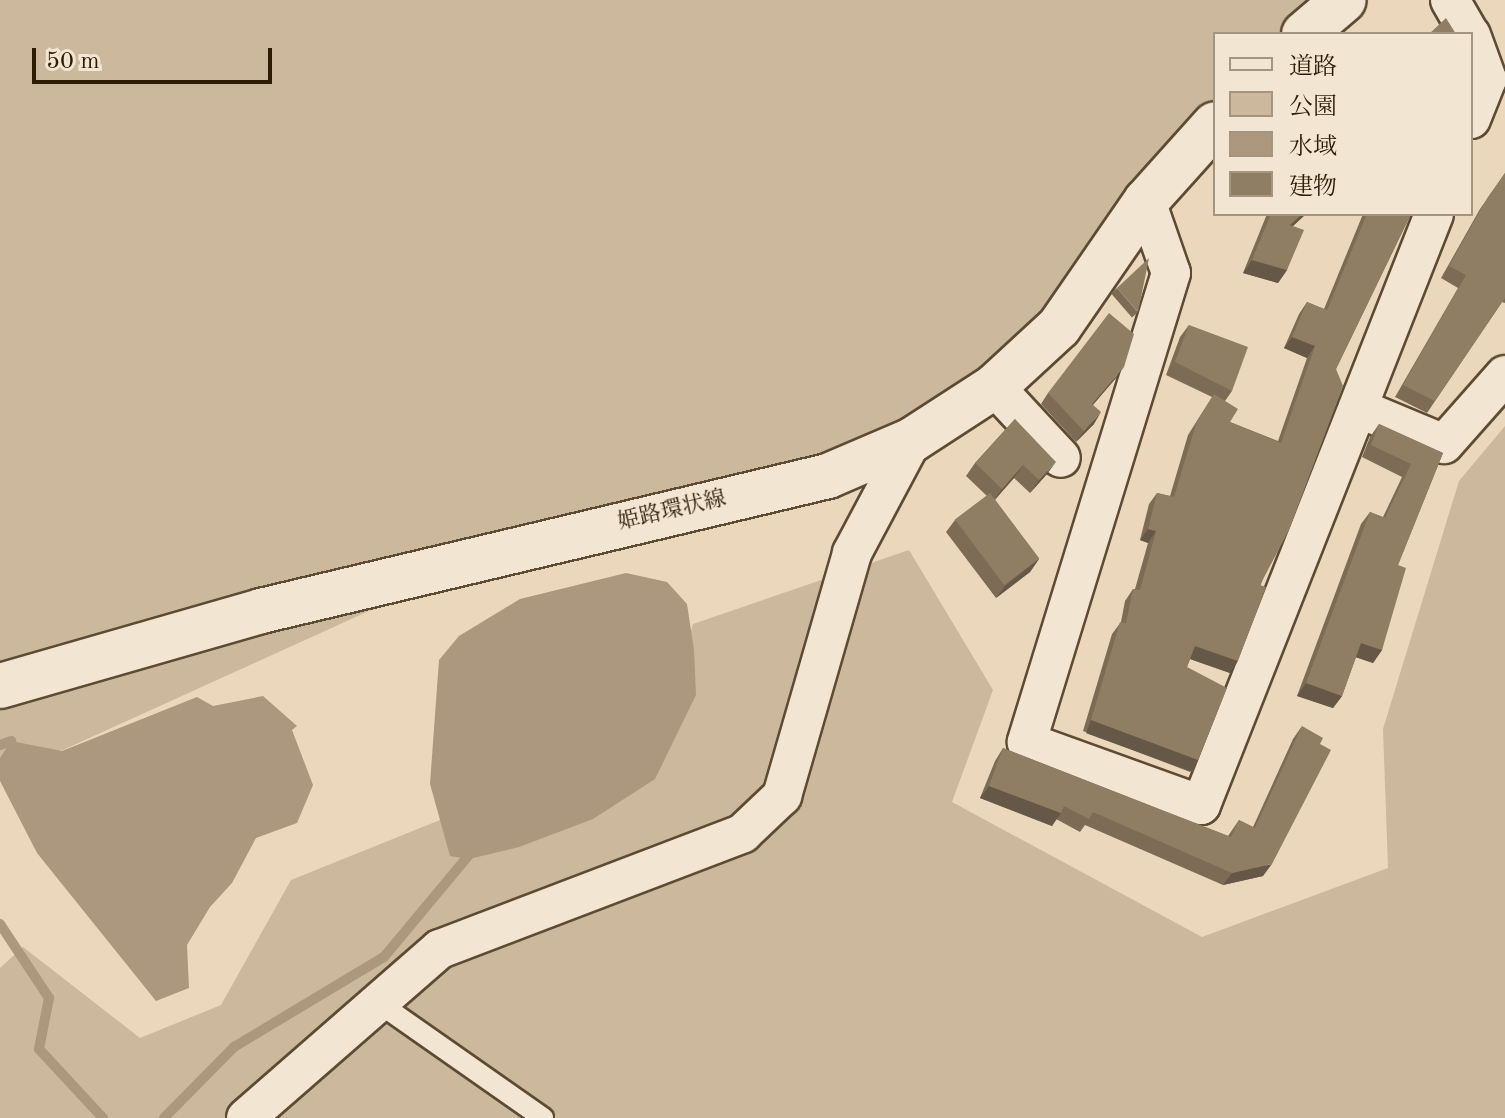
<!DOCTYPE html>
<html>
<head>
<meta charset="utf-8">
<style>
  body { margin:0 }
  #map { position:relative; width:1505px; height:1118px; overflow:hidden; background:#ebd8bc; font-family:"Old Standard TT","Noto Serif JP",serif }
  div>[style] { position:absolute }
  .green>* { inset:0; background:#cbb89d }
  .water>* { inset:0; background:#ab987e }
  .stream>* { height:10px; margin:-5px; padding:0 5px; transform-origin:5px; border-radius:5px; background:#ab987e }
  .roads { filter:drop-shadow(2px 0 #5d4b33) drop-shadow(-2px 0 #5d4b33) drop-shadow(0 2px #5d4b33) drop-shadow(0 -2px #5d4b33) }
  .service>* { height:20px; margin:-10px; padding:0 10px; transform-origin:10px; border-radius:10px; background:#f2e6d3 }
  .minor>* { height:38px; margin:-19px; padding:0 19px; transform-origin:19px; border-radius:19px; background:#f2e6d3 }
  .secondary>* { height:44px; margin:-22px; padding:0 22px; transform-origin:22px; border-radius:22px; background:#f2e6d3 }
  .wall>* { inset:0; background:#7c6c56; transform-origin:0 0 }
  .shaded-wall>* { inset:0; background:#655846; transform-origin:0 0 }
  .building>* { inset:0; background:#907e64; transform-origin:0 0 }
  span { translate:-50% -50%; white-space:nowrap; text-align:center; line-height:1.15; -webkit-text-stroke:6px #f2e6d3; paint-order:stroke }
  .street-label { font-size:22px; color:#2e1c05 }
  .legend { position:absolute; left:1213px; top:32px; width:260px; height:184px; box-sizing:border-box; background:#f2e6d3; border:2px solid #a49581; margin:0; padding:10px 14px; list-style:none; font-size:24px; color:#2e1c05 }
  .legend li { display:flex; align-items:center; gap:16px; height:40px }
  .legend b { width:40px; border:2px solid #a49581 }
  .scale { position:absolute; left:32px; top:48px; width:240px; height:36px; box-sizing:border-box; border:4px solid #2e1c05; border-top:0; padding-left:10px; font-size:24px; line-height:28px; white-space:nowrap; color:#2e1c05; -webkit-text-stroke:6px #f2e6d3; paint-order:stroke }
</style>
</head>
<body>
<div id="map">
  <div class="green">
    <div style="clip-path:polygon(0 0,1326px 0,1293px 34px,1215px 34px,1215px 113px,1059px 349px,784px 493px,503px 550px,63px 750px,0 767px)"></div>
    <div style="clip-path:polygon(1505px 426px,1505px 1118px,0 1118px,0 968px,23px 947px,140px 1038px,221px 1005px,291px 880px,440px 820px,566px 811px,654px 756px,693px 624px,909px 550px,993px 690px,952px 802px,1202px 937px,1388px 868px,1383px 729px,1459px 481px)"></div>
  </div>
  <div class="water">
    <div style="clip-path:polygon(626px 573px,667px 582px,687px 604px,694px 650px,696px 695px,655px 779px,593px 819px,519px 847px,469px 859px,450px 856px,430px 784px,439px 660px,459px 636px,520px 599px)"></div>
    <div style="clip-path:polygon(263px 696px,297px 726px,292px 730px,313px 785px,297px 823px,256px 838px,232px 883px,210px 907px,187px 945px,189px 988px,156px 1001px,37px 853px,0 781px,0 758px,11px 741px,62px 751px,197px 697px,213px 706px)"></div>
  </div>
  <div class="stream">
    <div style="left:0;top:745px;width:12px;rotate:-20deg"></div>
    <div style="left:0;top:924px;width:89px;rotate:56.5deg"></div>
    <div style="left:49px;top:998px;width:52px;rotate:101.1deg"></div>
    <div style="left:39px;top:1049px;width:94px;rotate:47.2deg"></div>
    <div style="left:164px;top:1118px;width:100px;rotate:-45.4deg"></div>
    <div style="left:234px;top:1047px;width:175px;rotate:-31deg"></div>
    <div style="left:384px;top:957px;width:141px;rotate:-50.2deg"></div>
  </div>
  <div class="roads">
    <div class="service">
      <div style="left:376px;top:1001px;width:204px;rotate:35deg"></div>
    </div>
    <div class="minor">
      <div style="left:1450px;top:0;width:39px;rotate:60deg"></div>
      <div style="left:1471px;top:35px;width:47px;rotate:70deg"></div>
      <div style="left:1487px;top:79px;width:43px;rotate:111.8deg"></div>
      <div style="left:1146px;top:201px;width:76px;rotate:70.9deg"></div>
      <div style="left:1171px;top:273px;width:491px;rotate:107.1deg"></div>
      <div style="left:1027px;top:742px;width:185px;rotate:19.9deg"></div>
      <div style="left:1201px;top:805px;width:635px;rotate:-68.48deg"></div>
      <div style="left:994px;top:386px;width:98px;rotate:47.1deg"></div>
      <div style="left:1358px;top:408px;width:93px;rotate:22.7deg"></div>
      <div style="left:1444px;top:444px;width:92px;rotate:-48.5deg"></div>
      <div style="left:246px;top:1118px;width:257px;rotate:-41.1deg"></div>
      <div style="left:440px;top:949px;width:324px;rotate:-20.9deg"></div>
      <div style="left:743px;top:833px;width:54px;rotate:-43.5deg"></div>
      <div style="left:782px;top:796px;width:253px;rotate:-73.9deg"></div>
      <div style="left:852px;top:553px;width:128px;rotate:-62deg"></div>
    </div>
    <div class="secondary">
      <div style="left:1304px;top:34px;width:52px;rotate:-40.4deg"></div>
      <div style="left:0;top:686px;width:272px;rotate:-16deg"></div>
      <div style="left:261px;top:611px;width:583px;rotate:-13.39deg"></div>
      <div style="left:828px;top:476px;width:91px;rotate:-23.2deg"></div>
      <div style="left:912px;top:440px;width:99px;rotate:-33deg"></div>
      <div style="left:995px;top:386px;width:87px;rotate:-42.7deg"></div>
      <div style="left:1059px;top:327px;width:153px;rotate:-55.4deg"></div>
      <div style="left:1146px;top:201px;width:103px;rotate:-48.1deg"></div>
    </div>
  </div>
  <div class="wall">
    <div style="clip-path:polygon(1505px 173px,1505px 303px,1502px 302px,1427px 413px,1395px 397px,1458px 288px,1441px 278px,1480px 209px)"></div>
    <div style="clip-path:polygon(1267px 214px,1306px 214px,1293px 226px,1287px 270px,1278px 283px,1243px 273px)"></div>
    <div style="clip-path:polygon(1363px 214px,1411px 214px,1336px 369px,1230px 673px,1190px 659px,1187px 667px,1198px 760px,1190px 772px,1083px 731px,1112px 634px,1121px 622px,1125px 601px,1133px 589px,1135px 589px,1148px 543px,1140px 540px,1149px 504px,1157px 493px,1170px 496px,1188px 435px,1212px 397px,1166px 375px,1180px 337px,1189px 325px,1232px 391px,1225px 401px,1230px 422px,1278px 441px,1307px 358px,1284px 348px,1299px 314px,1307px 302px,1324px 309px)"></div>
    <div style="left:1117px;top:288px;width:32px;height:8px;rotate:49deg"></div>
    <div style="clip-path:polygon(1116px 378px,1093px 405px,1094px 424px,1076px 442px,1041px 404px,1048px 393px)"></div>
    <div style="clip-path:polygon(1015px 419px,1047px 474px,1030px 493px,1014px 478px,995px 500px,1039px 559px,1030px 572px,996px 598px,946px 532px,955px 520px,987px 496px,966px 476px,975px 463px)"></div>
    <div style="clip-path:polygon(1379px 424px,1443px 453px,1398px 565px,1382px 650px,1373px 663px,1356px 657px,1342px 696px,1333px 708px,1297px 696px,1361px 524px,1370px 512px,1383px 517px,1402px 477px,1362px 457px,1370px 437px)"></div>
    <div style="clip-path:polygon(1302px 726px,1263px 876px,1223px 885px,1085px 825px,1080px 832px,1056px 819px,1052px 826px,980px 798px,995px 761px,1003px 748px,1228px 836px,1239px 820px,1253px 827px,1293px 739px)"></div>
  </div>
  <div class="shaded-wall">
    <div style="clip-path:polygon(1302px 214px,1306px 214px,1281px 237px,1290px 225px)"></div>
    <div style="clip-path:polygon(1252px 260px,1287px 270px,1278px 283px,1243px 273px)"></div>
    <div style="clip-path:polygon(1292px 337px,1315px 346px,1307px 358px,1284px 348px)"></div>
    <div style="clip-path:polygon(1124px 367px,1116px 378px,1084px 415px,1092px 404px)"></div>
    <div style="clip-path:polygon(1101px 412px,1094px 424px,1076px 442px,1084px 431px)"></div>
    <div style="clip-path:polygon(1056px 462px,1047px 474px,1030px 493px,1039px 480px)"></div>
    <div style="clip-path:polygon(1023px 465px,1014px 478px,993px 501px,1002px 489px)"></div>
    <div style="clip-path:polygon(1148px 529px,1156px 531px,1148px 543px,1140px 540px)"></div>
    <div style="clip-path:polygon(1039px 559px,1030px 572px,996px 598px,1005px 586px)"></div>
    <div style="clip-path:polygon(1361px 643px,1382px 650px,1373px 663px,1352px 656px)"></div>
    <div style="clip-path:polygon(1195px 646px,1238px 661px,1230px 673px,1187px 658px)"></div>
    <div style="clip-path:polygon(1306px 683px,1342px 696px,1333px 708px,1297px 696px)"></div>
    <div style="left:1091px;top:720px;width:114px;height:14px;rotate:20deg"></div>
    <div style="clip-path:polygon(989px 786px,1061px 813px,1052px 826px,980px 798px)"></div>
    <div style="clip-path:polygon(1272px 864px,1263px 876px,1223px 885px,1232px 873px)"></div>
  </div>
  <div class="building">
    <div style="clip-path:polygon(1446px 18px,1456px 34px,1429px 34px)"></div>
    <div style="clip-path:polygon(1505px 173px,1505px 298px,1435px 401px,1403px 385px,1466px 275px,1449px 266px,1488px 197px)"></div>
    <div style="clip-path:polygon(1271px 214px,1302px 214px,1290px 225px,1304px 230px,1287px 270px,1252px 260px)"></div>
    <div style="clip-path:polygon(1367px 214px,1411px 214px,1336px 369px,1343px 386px,1289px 530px,1260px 585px,1266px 587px,1238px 661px,1195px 646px,1187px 667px,1227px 688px,1198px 760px,1091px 720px,1120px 622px,1126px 623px,1133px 589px,1140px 590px,1156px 531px,1148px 529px,1157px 493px,1174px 497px,1196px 424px,1214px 394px,1238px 409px,1230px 422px,1281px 443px,1315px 346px,1292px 337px,1307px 302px,1327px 310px)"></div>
    <div style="clip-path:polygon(1149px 258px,1138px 312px,1117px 288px)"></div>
    <div style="clip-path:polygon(1109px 313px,1134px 334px,1124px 367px,1092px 404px,1101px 412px,1084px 431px,1048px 393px)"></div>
    <div style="clip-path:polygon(1189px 325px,1248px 347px,1232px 391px,1175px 362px)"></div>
    <div style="clip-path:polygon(1015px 419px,1056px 462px,1039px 480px,1023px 465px,1002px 489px,975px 463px)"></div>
    <div style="clip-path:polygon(1379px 424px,1443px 453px,1398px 565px,1406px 568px,1382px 650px,1361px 643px,1342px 696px,1306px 683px,1370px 512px,1385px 518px,1411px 464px,1371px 445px)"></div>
    <div style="left:990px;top:493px;width:82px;height:44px;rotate:53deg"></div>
    <div style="clip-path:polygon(1302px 726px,1323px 738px,1320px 744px,1331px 750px,1272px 864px,1232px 873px,1093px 812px,1089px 819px,1064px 806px,1061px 813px,989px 786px,1003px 748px,1231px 837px,1239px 820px,1255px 828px)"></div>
  </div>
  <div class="street-label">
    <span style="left:672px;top:511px;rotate:-13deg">姫路環状線</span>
  </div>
  <ul class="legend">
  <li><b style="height:10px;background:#f2e6d3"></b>道路</li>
  <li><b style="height:22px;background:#cbb89d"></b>公園</li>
  <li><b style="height:22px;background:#ab987e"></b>水域</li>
  <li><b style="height:22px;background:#907e64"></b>建物</li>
  </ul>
  <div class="scale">50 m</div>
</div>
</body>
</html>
